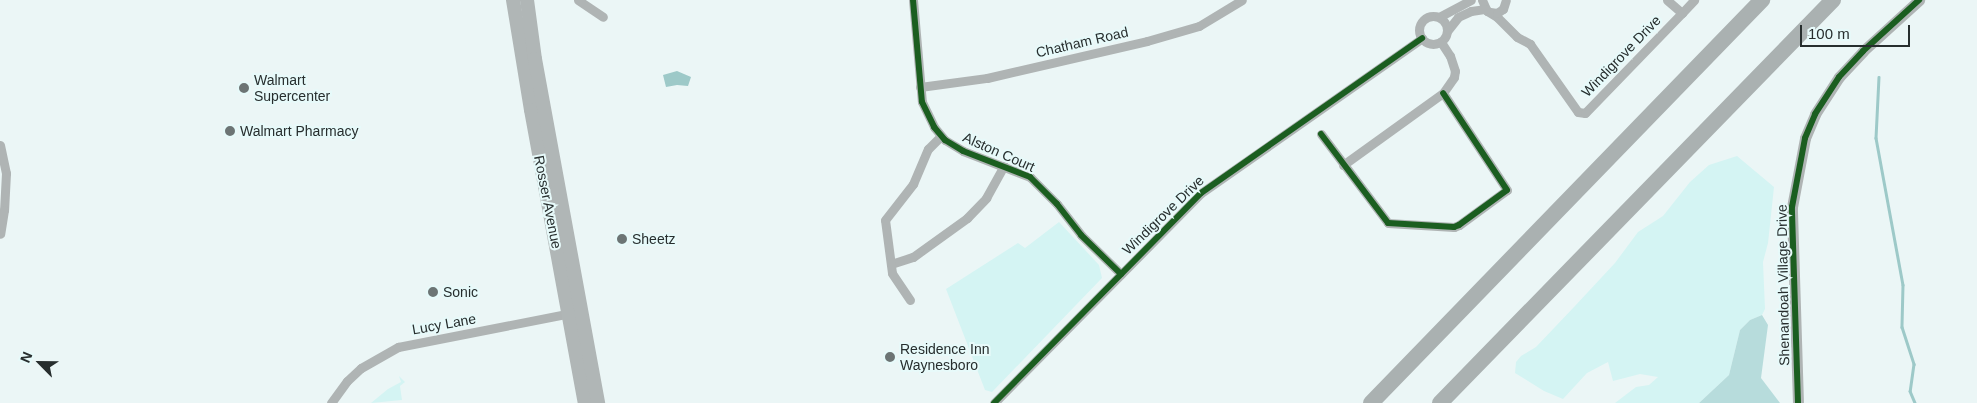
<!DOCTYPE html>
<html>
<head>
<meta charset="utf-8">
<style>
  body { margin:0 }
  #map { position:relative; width:1977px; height:403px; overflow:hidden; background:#ebf6f6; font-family:Arial,sans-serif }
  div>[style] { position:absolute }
  .green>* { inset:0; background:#d4f4f3 }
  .forest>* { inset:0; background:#b7dcdc }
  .water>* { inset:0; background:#9dc9c8 }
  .stream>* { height:2.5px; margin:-1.25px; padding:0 1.25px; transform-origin:1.25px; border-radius:1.25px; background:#9dc9c8 }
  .minor>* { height:9px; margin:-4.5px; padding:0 4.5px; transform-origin:4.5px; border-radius:4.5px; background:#afb4b4 }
  .minor>.ring { margin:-4.5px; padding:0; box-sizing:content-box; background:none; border:9px solid #afb4b4; border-radius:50% }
  .tertiary>* { height:11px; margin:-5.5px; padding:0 5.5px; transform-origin:5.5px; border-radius:5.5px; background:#afb4b4 }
  .primary>* { height:14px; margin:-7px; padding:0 7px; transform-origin:7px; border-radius:7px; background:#b0b6b6 }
  .motorway>* { height:16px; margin:-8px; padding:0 8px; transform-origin:8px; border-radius:8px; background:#aab1b1 }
  .cycleway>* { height:6px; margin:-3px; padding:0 3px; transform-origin:3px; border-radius:3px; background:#1b5e20 }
  .dots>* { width:14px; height:14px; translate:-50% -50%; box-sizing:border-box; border:2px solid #e7fafa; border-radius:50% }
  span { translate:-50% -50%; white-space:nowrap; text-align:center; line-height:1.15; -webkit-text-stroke:4px #e7fafa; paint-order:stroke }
  .street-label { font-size:14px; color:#272e2e }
  .poi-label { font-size:14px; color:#272e2e }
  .left { translate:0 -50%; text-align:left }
  .north { position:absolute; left:15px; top:338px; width:50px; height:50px; -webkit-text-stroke:4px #e7fafa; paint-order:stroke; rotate:293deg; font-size:14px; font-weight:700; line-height:20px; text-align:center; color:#272e2e }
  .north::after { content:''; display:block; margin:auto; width:18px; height:22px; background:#272e2e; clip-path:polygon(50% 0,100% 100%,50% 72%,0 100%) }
  .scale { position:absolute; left:1800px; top:25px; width:110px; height:22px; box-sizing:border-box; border:2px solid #272e2e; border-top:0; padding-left:6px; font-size:15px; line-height:18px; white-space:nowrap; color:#272e2e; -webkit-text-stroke:4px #e7fafa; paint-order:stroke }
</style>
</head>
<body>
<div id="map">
  <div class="green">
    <div style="clip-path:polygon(1737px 156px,1774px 187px,1768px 243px,1763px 262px,1765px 309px,1762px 315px,1750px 320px,1740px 330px,1729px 375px,1699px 403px,1615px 403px,1636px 387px,1649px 385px,1658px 377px,1640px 374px,1613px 381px,1608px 362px,1587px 373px,1563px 399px,1544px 391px,1515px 373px,1516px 362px,1521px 356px,1536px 347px,1574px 307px,1615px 263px,1638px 232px,1663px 216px,1690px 182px,1709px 165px)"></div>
    <div style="clip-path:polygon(1059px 222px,1099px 265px,1102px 278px,992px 392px,985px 390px,946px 289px,1018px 243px,1025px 248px)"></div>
    <div style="clip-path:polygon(399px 376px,405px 382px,400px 386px,402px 400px,371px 403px,388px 389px,401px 382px)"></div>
  </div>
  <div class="forest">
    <div style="clip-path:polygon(1762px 315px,1768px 325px,1761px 378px,1780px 403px,1699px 403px,1729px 375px,1740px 330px,1750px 320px)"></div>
  </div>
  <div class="water">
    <div style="clip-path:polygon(677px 71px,691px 77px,688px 86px,677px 85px,666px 87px,663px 75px)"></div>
  </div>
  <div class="stream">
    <div style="left:1879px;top:77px;width:61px;rotate:92.8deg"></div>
    <div style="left:1876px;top:138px;width:149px;rotate:79.6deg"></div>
    <div style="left:1903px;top:285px;width:42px;rotate:91.4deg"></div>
    <div style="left:1902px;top:327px;width:39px;rotate:72deg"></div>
    <div style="left:1914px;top:364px;width:27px;rotate:98deg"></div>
    <div style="left:1910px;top:391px;width:13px;rotate:67deg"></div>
  </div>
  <div class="minor">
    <div style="left:578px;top:0;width:30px;rotate:34deg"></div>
    <div style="left:913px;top:0;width:102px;rotate:85deg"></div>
    <div style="left:922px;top:102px;width:28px;rotate:64deg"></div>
    <div style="left:934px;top:127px;width:17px;rotate:50deg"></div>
    <div style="left:945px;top:140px;width:21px;rotate:31deg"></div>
    <div style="left:963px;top:151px;width:72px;rotate:21.2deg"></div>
    <div style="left:1030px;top:177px;width:38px;rotate:45deg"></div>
    <div style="left:1057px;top:204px;width:39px;rotate:52deg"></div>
    <div style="left:1081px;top:235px;width:56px;rotate:44.3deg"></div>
    <div style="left:1482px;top:0;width:12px;rotate:66deg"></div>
    <div style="left:1487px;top:11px;width:12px;rotate:31deg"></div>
    <div style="left:1497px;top:17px;width:28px;rotate:45deg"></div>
    <div style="left:1517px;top:37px;width:15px;rotate:28deg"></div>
    <div style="left:1530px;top:44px;width:83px;rotate:54.8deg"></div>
    <div style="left:1578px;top:112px;width:7px;rotate:8deg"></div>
    <div style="left:1585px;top:113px;width:139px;rotate:-45.9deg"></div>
    <div style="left:1667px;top:0;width:20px;rotate:41deg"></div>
    <div style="left:1682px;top:13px;width:18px;rotate:-47deg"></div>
    <div style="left:1490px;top:12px;width:7px;rotate:8deg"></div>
    <div style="left:1497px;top:13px;width:7px;rotate:-34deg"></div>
    <div style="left:1503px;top:9px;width:9px;rotate:-72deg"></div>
    <div class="ring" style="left:1419px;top:16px;width:19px;height:19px"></div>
    <div style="left:1439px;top:17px;width:36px;rotate:-28deg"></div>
    <div style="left:1448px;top:30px;width:16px;rotate:-52deg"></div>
    <div style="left:1458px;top:17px;width:14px;rotate:-25deg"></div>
    <div style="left:1471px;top:11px;width:15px;rotate:-8deg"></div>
    <div style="left:920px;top:87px;width:68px;rotate:-7.7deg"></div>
    <div style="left:987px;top:78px;width:164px;rotate:-13deg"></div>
    <div style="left:1147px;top:41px;width:54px;rotate:-16.1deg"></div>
    <div style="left:1199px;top:26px;width:50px;rotate:-31.2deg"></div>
    <div style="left:1321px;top:134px;width:111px;rotate:53deg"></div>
    <div style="left:1388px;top:223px;width:66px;rotate:3.5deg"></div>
    <div style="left:1454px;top:227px;width:5px;rotate:-22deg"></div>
    <div style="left:1459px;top:225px;width:59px;rotate:-36.1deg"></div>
    <div style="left:1507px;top:190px;width:116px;rotate:-123.4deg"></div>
    <div style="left:0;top:145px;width:29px;rotate:78deg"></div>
    <div style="left:6px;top:173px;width:37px;rotate:93deg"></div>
    <div style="left:4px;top:210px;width:24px;rotate:99deg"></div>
    <div style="left:1343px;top:165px;width:123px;rotate:-35.8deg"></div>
    <div style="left:1443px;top:93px;width:19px;rotate:-55deg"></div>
    <div style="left:1454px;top:77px;width:6px;rotate:-81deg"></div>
    <div style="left:1455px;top:71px;width:16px;rotate:-108deg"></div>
    <div style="left:1450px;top:56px;width:17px;rotate:-123deg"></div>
    <div style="left:891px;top:264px;width:23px;rotate:-18deg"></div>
    <div style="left:913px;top:257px;width:67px;rotate:-35.8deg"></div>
    <div style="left:967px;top:218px;width:28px;rotate:-46deg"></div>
    <div style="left:986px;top:198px;width:37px;rotate:-61deg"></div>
    <div style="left:910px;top:300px;width:32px;rotate:-124deg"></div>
    <div style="left:892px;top:273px;width:53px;rotate:-97.5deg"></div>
    <div style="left:885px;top:220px;width:46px;rotate:-52.1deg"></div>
    <div style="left:913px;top:184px;width:38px;rotate:-67deg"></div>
    <div style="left:928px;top:149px;width:18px;rotate:-45deg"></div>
    <div style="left:331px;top:403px;width:27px;rotate:-54deg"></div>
    <div style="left:347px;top:381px;width:19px;rotate:-43deg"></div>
    <div style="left:361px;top:368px;width:43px;rotate:-29.6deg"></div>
    <div style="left:398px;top:347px;width:177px;rotate:-11.1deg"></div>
    <div style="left:994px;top:403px;width:295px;rotate:-45.4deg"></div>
    <div style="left:1201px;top:193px;width:270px;rotate:-35deg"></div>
  </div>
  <div class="tertiary">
    <div style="left:1798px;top:403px;width:196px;rotate:-91.8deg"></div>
    <div style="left:1792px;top:207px;width:70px;rotate:-79.3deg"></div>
    <div style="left:1805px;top:138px;width:26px;rotate:-67deg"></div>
    <div style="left:1815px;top:114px;width:44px;rotate:-57deg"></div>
    <div style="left:1839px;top:77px;width:35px;rotate:-47deg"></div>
    <div style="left:1863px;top:51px;width:76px;rotate:-42.3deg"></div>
  </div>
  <div class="primary">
    <div style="left:513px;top:0;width:111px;rotate:80.7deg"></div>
    <div style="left:531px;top:110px;width:298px;rotate:79.6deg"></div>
    <div style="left:527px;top:0;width:60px;rotate:82.3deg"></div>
    <div style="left:535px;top:59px;width:350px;rotate:79.6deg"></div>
  </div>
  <div class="motorway">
    <div style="left:1371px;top:403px;width:562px;rotate:-45.87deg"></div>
    <div style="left:1440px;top:403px;width:563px;rotate:-45.72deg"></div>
  </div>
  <div class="cycleway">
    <div style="left:913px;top:0;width:102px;rotate:85deg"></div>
    <div style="left:922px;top:102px;width:28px;rotate:64deg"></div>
    <div style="left:934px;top:127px;width:17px;rotate:50deg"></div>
    <div style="left:945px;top:140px;width:21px;rotate:31deg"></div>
    <div style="left:963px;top:151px;width:72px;rotate:21.2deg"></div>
    <div style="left:1030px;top:177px;width:38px;rotate:45deg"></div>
    <div style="left:1057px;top:204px;width:39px;rotate:52deg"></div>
    <div style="left:1081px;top:235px;width:56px;rotate:44.3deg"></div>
    <div style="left:1321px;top:134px;width:111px;rotate:53deg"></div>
    <div style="left:1388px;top:223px;width:66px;rotate:3.5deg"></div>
    <div style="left:1454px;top:227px;width:5px;rotate:-22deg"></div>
    <div style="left:1459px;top:225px;width:59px;rotate:-36.1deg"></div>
    <div style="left:1507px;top:190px;width:116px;rotate:-123.4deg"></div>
    <div style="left:994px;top:403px;width:295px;rotate:-45.4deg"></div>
    <div style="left:1201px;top:193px;width:270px;rotate:-35deg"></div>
    <div style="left:1798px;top:403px;width:196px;rotate:-91.8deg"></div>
    <div style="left:1792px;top:207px;width:70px;rotate:-79.3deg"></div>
    <div style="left:1805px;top:138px;width:26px;rotate:-67deg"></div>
    <div style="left:1815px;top:114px;width:44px;rotate:-57deg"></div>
    <div style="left:1839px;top:77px;width:35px;rotate:-47deg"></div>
    <div style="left:1863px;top:51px;width:76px;rotate:-42.3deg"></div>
  </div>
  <div class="dots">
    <div style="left:244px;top:88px;background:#6c7474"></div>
    <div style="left:230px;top:131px;background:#6c7474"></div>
    <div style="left:622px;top:239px;background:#6c7474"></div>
    <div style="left:433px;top:292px;background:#6c7474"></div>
    <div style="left:890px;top:357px;background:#6c7474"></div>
  </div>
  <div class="street-label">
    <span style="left:1082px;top:42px;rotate:-13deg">Chatham Road</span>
    <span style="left:1621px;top:56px;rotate:-46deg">Windigrove Drive</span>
    <span style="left:999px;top:152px;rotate:24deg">Alston Court</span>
    <span style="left:548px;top:202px;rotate:79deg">Rosser Avenue</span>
    <span style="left:1163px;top:215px;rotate:-44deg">Windigrove Drive</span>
    <span style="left:1783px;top:285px;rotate:-91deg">Shenandoah Village Drive</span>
    <span style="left:444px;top:324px;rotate:-10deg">Lucy Lane</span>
  </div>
  <div class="poi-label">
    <span class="left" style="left:254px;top:88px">Walmart<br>Supercenter</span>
    <span class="left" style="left:240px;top:131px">Walmart Pharmacy</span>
    <span class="left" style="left:632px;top:239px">Sheetz</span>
    <span class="left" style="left:443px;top:292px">Sonic</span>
    <span class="left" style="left:900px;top:357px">Residence Inn<br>Waynesboro</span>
  </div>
  <div class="north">N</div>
  <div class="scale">100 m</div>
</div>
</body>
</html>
